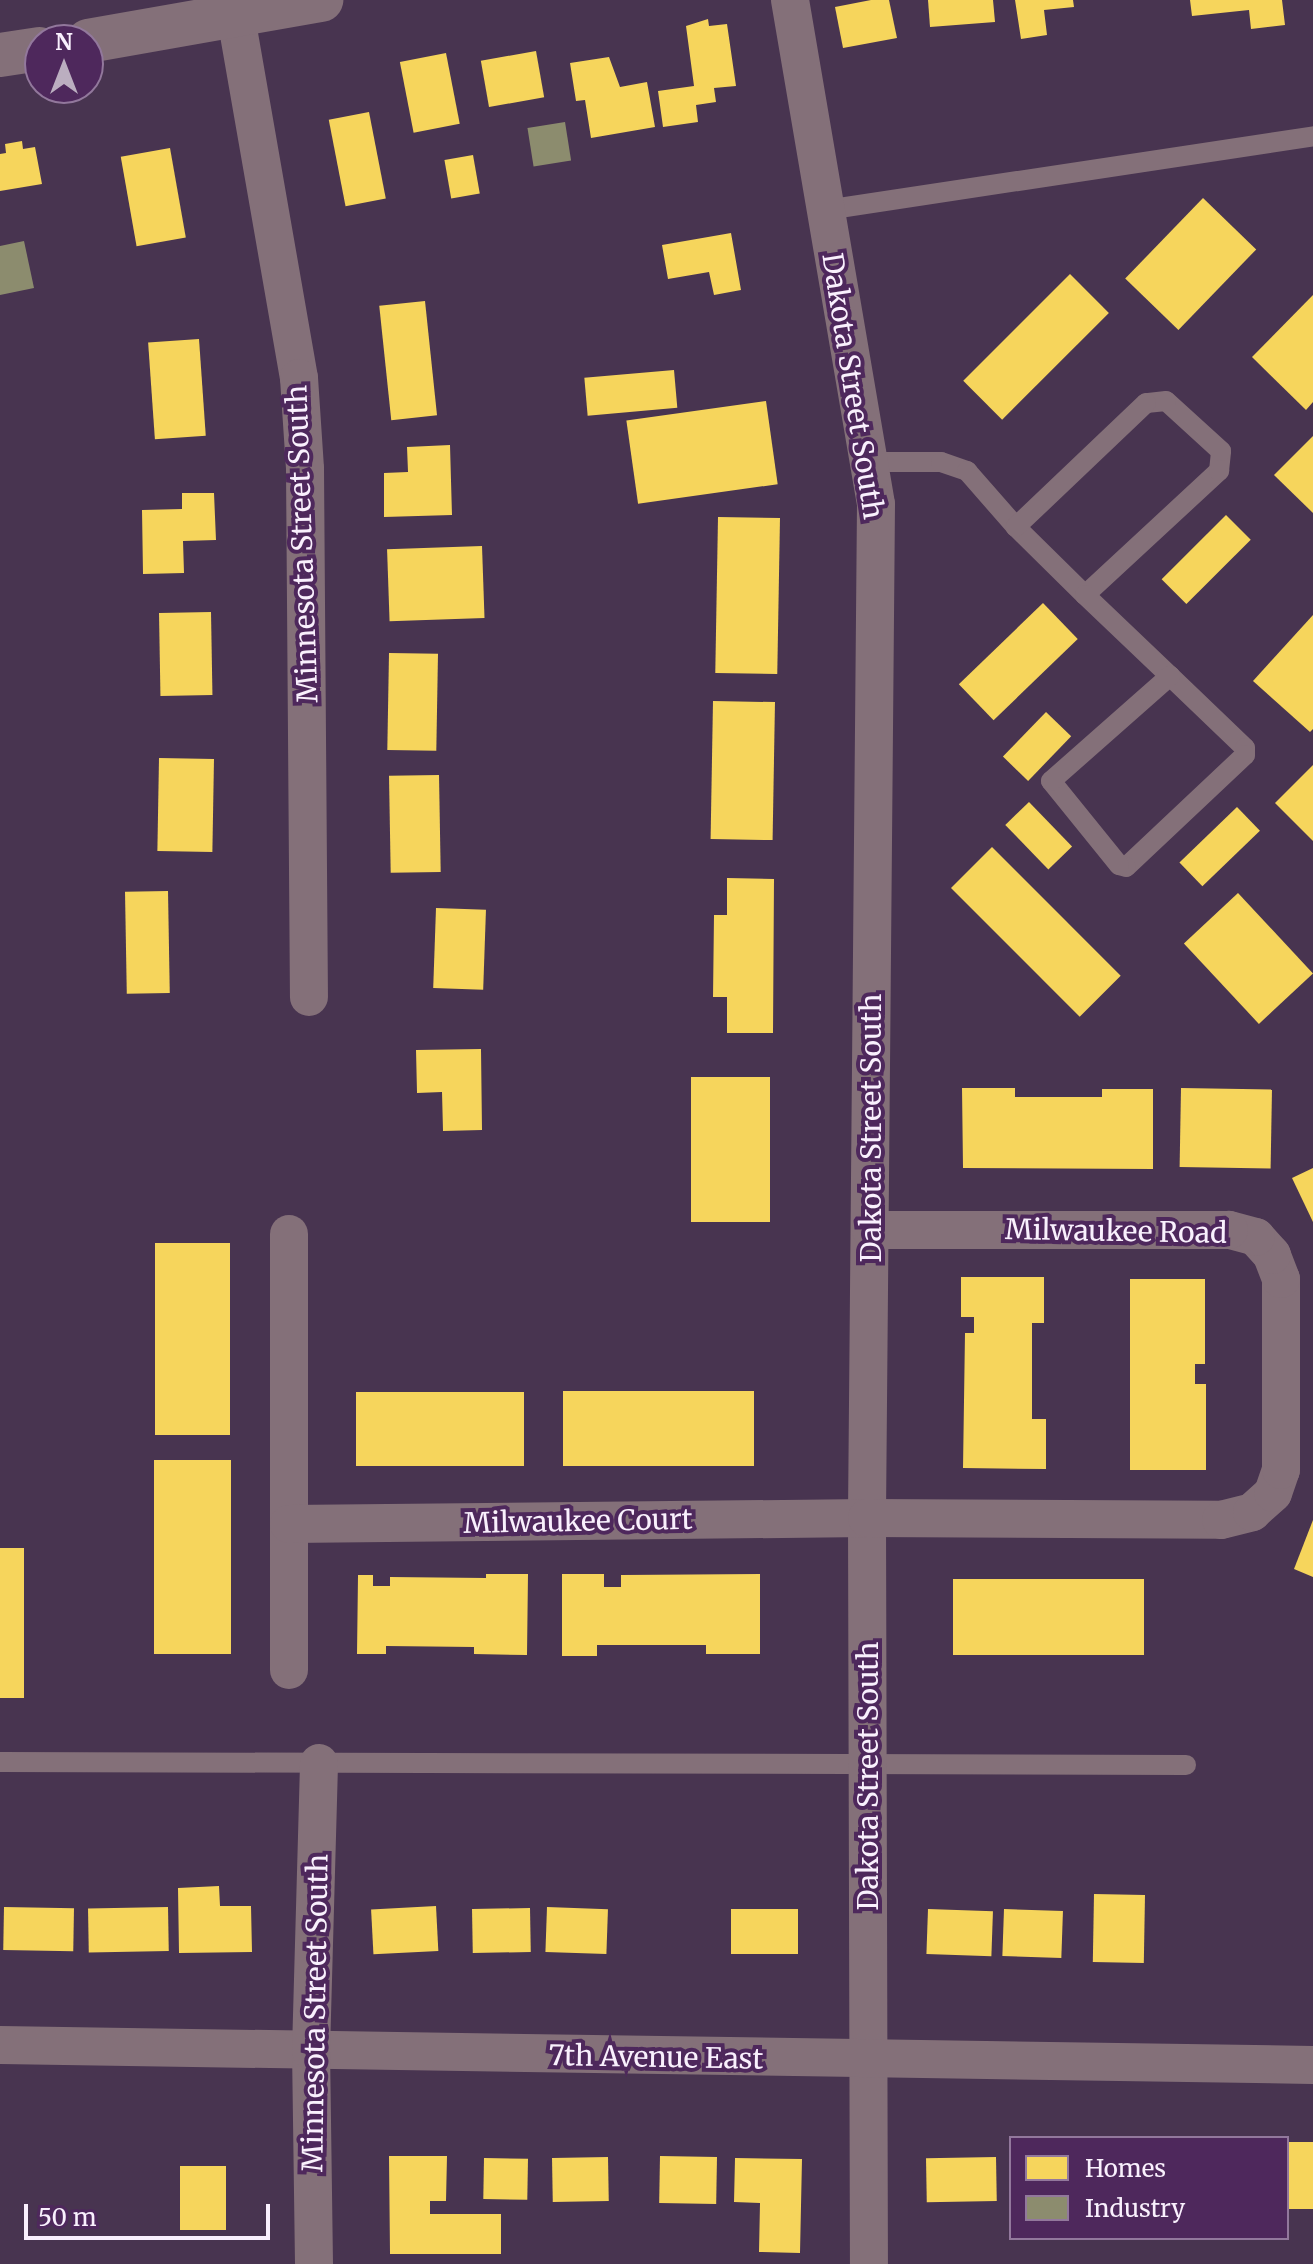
<!DOCTYPE html>
<html>
<head>
<meta charset="utf-8">
<style>
  body { margin:0 }
  #map { position:relative; width:1313px; height:2264px; overflow:hidden; background:#483450; font-family:Merriweather,serif }
  div>[style] { position:absolute }
  .homes>* { inset:0; background:#f6d55c; transform-origin:0 0 }
  .industry>* { inset:0; background:#8c8c6e; transform-origin:0 0 }
  .service>* { height:20px; margin:-10px; padding:0 10px; transform-origin:10px; border-radius:10px; background:#847079 }
  .minor>* { height:38px; margin:-19px; padding:0 19px; transform-origin:19px; border-radius:19px; background:#847079 }
  .tertiary>* { height:44px; margin:-22px; padding:0 22px; transform-origin:22px; border-radius:22px; background:#847079 }
  span { translate:-50% -50%; white-space:nowrap; text-align:center; line-height:1.15; -webkit-text-stroke:8px #4e285c; paint-order:stroke }
  .street-label { font-size:28px; color:#f9f0fd }
  .legend { position:absolute; left:1009px; top:2136px; width:280px; height:104px; box-sizing:border-box; background:#4e285c; border:2px solid #92789c; margin:0; padding:10px 14px; list-style:none; font-size:24px; color:#f9f0fd }
  .legend li { display:flex; align-items:center; gap:16px; height:40px }
  .legend b { width:40px; border:2px solid #92789c }
  .north { position:absolute; left:24px; top:24px; width:80px; height:80px; box-sizing:border-box; background:#4e285c; border:2px solid #92789c; border-radius:50%; rotate:0deg; font-size:22px; font-weight:700; line-height:32px; text-align:center; color:#f9f0fd }
  .north::after { content:''; display:block; margin:auto; width:28px; height:36px; background:#bbaec0; clip-path:polygon(50% 0,100% 100%,50% 72%,0 100%) }
  .scale { position:absolute; left:24px; top:2204px; width:246px; height:36px; box-sizing:border-box; border:4px solid #f9f0fd; border-top:0; padding-left:10px; font-size:24px; line-height:28px; white-space:nowrap; color:#f9f0fd; -webkit-text-stroke:6px #4e285c; paint-order:stroke }
</style>
</head>
<body>
<div id="map">
  <div class="homes">
    <div style="clip-path:polygon(871px 0,889px 0,897px 38px,843px 48px,835px 7px)"></div>
    <div style="clip-path:polygon(928px 0,993px 0,995px 22px,930px 27px)"></div>
    <div style="clip-path:polygon(1015px 0,1073px 0,1074px 7px,1044px 10px,1047px 35px,1021px 39px)"></div>
    <div style="clip-path:polygon(1190px 0,1282px 0,1285px 25px,1251px 29px,1249px 10px,1192px 16px)"></div>
    <div style="clip-path:polygon(708px 19px,709px 26px,727px 24px,736px 86px,714px 88px,716px 102px,696px 105px,698px 122px,663px 127px,658px 91px,694px 86px,686px 26px)"></div>
    <div style="left:536px;top:51px;width:47px;height:56px;rotate:80deg"></div>
    <div style="left:446px;top:53px;width:72px;height:47px;rotate:79deg"></div>
    <div style="clip-path:polygon(609px 57px,620px 87px,647px 82px,655px 127px,591px 138px,585px 100px,576px 101px,570px 63px)"></div>
    <div style="left:369px;top:112px;width:88px;height:41px;rotate:79deg"></div>
    <div style="clip-path:polygon(22px 141px,23px 149px,35px 147px,42px 184px,0 191px,0 154px,6px 153px,5px 144px)"></div>
    <div style="left:170px;top:148px;width:91px;height:50px;rotate:80deg"></div>
    <div style="left:473px;top:155px;width:39px;height:29px;rotate:80deg"></div>
    <div style="left:1203px;top:198px;width:74px;height:112px;rotate:44deg"></div>
    <div style="clip-path:polygon(731px 233px,741px 290px,714px 295px,709px 272px,668px 279px,662px 245px)"></div>
    <div style="left:1070px;top:274px;width:55px;height:151px;rotate:45deg"></div>
    <div style="clip-path:polygon(1313px 295px,1313px 402px,1306px 410px,1252px 357px)"></div>
    <div style="left:425px;top:301px;width:115px;height:46px;rotate:84deg"></div>
    <div style="left:199px;top:339px;width:97px;height:51px;rotate:86deg"></div>
    <div style="left:674px;top:370px;width:38px;height:90px;rotate:85deg"></div>
    <div style="left:766px;top:401px;width:84px;height:141px;rotate:82deg"></div>
    <div style="clip-path:polygon(1313px 436px,1313px 513px,1274px 475px)"></div>
    <div style="clip-path:polygon(450px 445px,452px 515px,384px 517px,384px 473px,408px 472px,407px 447px)"></div>
    <div style="clip-path:polygon(182px 493px,214px 493px,216px 540px,183px 541px,184px 573px,143px 574px,142px 510px,182px 509px)"></div>
    <div style="left:1226px;top:515px;width:35px;height:91px;rotate:45deg"></div>
    <div style="left:718px;top:517px;width:62px;height:156px;rotate:1deg"></div>
    <div style="left:482px;top:546px;width:72px;height:95px;rotate:88deg"></div>
    <div style="left:1043px;top:603px;width:50px;height:117px;rotate:46deg"></div>
    <div style="left:211px;top:612px;width:83px;height:52px;rotate:89deg"></div>
    <div style="clip-path:polygon(1313px 615px,1313px 729px,1310px 732px,1253px 681px)"></div>
    <div style="left:389px;top:653px;width:49px;height:97px;rotate:1deg"></div>
    <div style="left:713px;top:701px;width:62px;height:138px;rotate:1deg"></div>
    <div style="left:1046px;top:712px;width:35px;height:62px;rotate:44deg"></div>
    <div style="left:159px;top:758px;width:55px;height:93px;rotate:1deg"></div>
    <div style="clip-path:polygon(1313px 765px,1313px 841px,1275px 803px)"></div>
    <div style="left:439px;top:775px;width:97px;height:50px;rotate:89deg"></div>
    <div style="left:1029px;top:802px;width:62px;height:33px;rotate:46deg"></div>
    <div style="left:1237px;top:807px;width:33px;height:80px;rotate:46deg"></div>
    <div style="left:992px;top:847px;width:182px;height:58px;rotate:45deg"></div>
    <div style="clip-path:polygon(727px 878px,774px 879px,773px 1033px,727px 1033px,727px 997px,713px 997px,714px 915px,727px 915px)"></div>
    <div style="left:168px;top:891px;width:102px;height:43px;rotate:89deg"></div>
    <div style="left:1238px;top:893px;width:110px;height:74px;rotate:47deg"></div>
    <div style="left:436px;top:908px;width:50px;height:80px;rotate:2deg"></div>
    <div style="clip-path:polygon(481px 1049px,482px 1130px,443px 1131px,442px 1092px,417px 1093px,416px 1050px)"></div>
    <div style="left:691px;top:1077px;width:79px;height:145px"></div>
    <div style="clip-path:polygon(962px 1088px,1015px 1088px,1015px 1097px,1102px 1097px,1102px 1089px,1153px 1089px,1153px 1169px,963px 1168px)"></div>
    <div style="left:1181px;top:1088px;width:91px;height:79px;rotate:1deg"></div>
    <div style="clip-path:polygon(1313px 1168px,1313px 1222px,1292px 1178px)"></div>
    <div style="left:155px;top:1243px;width:75px;height:192px"></div>
    <div style="clip-path:polygon(961px 1277px,1044px 1277px,1044px 1323px,1032px 1323px,1032px 1419px,1046px 1419px,1046px 1469px,963px 1468px,965px 1333px,974px 1333px,974px 1317px,961px 1317px)"></div>
    <div style="clip-path:polygon(1130px 1279px,1205px 1279px,1205px 1364px,1195px 1364px,1195px 1384px,1206px 1384px,1206px 1470px,1130px 1470px)"></div>
    <div style="left:563px;top:1391px;width:191px;height:75px"></div>
    <div style="left:356px;top:1392px;width:168px;height:74px"></div>
    <div style="left:154px;top:1460px;width:77px;height:194px"></div>
    <div style="clip-path:polygon(1313px 1520px,1313px 1577px,1294px 1569px)"></div>
    <div style="left:0;top:1548px;width:24px;height:150px"></div>
    <div style="clip-path:polygon(486px 1574px,528px 1574px,527px 1655px,474px 1654px,474px 1647px,386px 1646px,386px 1654px,357px 1654px,358px 1575px,373px 1575px,373px 1586px,390px 1586px,390px 1577px,486px 1578px)"></div>
    <div style="clip-path:polygon(562px 1574px,604px 1574px,604px 1587px,621px 1587px,621px 1575px,760px 1574px,760px 1654px,706px 1654px,706px 1645px,597px 1645px,597px 1656px,562px 1656px)"></div>
    <div style="left:953px;top:1579px;width:191px;height:76px"></div>
    <div style="clip-path:polygon(219px 1886px,220px 1906px,251px 1906px,252px 1952px,179px 1953px,178px 1888px)"></div>
    <div style="left:1094px;top:1894px;width:51px;height:68px;rotate:1deg"></div>
    <div style="left:436px;top:1906px;width:45px;height:65px;rotate:87deg"></div>
    <div style="left:4px;top:1907px;width:70px;height:43px;rotate:1deg"></div>
    <div style="left:168px;top:1907px;width:44px;height:80px;rotate:89deg"></div>
    <div style="left:547px;top:1907px;width:61px;height:45px;rotate:2deg"></div>
    <div style="left:530px;top:1908px;width:44px;height:58px;rotate:89deg"></div>
    <div style="left:798px;top:1909px;width:45px;height:67px;rotate:90deg"></div>
    <div style="left:928px;top:1909px;width:65px;height:45px;rotate:2deg"></div>
    <div style="left:1004px;top:1909px;width:59px;height:47px;rotate:2deg"></div>
    <div style="left:1287px;top:2142px;width:26px;height:67px"></div>
    <div style="clip-path:polygon(389px 2156px,447px 2156px,446px 2201px,430px 2201px,430px 2214px,501px 2214px,501px 2254px,390px 2254px)"></div>
    <div style="left:660px;top:2156px;width:57px;height:47px;rotate:1deg"></div>
    <div style="left:608px;top:2157px;width:44px;height:56px;rotate:89deg"></div>
    <div style="left:996px;top:2157px;width:44px;height:70px;rotate:89deg"></div>
    <div style="left:484px;top:2158px;width:44px;height:41px;rotate:1deg"></div>
    <div style="clip-path:polygon(735px 2158px,802px 2159px,800px 2253px,759px 2252px,760px 2203px,734px 2202px)"></div>
    <div style="left:180px;top:2166px;width:46px;height:64px"></div>
  </div>
  <div class="industry">
    <div style="left:565px;top:122px;width:39px;height:38px;rotate:81deg"></div>
    <div style="clip-path:polygon(24px 241px,34px 288px,0 295px,0 246px)"></div>
  </div>
  <div class="service">
    <div style="left:826px;top:210px;width:493px;rotate:-8.6deg"></div>
    <div style="left:869px;top:462px;width:72px"></div>
    <div style="left:941px;top:462px;width:28px;rotate:19deg"></div>
    <div style="left:967px;top:471px;width:74px;rotate:48.8deg"></div>
    <div style="left:1016px;top:527px;width:97px;rotate:44.6deg"></div>
    <div style="left:1085px;top:595px;width:183px;rotate:-42.8deg"></div>
    <div style="left:1219px;top:471px;width:20px;rotate:-84deg"></div>
    <div style="left:1221px;top:451px;width:74px;rotate:-137.7deg"></div>
    <div style="left:1166px;top:401px;width:20px;rotate:174deg"></div>
    <div style="left:1146px;top:403px;width:180px;rotate:136.4deg"></div>
    <div style="left:1085px;top:595px;width:117px;rotate:43.6deg"></div>
    <div style="left:1170px;top:676px;width:104px;rotate:43.8deg"></div>
    <div style="left:1245px;top:748px;width:7px;rotate:90deg"></div>
    <div style="left:1245px;top:755px;width:163px;rotate:136.7deg"></div>
    <div style="left:1126px;top:867px;width:7px;rotate:-164deg"></div>
    <div style="left:1119px;top:865px;width:108px;rotate:-129deg"></div>
    <div style="left:1051px;top:781px;width:159px;rotate:-41.4deg"></div>
    <div style="left:0;top:1762px;width:1186px;rotate:0.14deg"></div>
  </div>
  <div class="minor">
    <div style="left:233px;top:0;width:384px;rotate:80.1deg"></div>
    <div style="left:299px;top:378px;width:91px;rotate:86.2deg"></div>
    <div style="left:305px;top:469px;width:528px;rotate:89.57deg"></div>
    <div style="left:790px;top:0;width:511px;rotate:80.32deg"></div>
    <div style="left:876px;top:504px;width:1014px;rotate:90.51deg"></div>
    <div style="left:867px;top:1518px;width:746px;rotate:89.85deg"></div>
    <div style="left:289px;top:1234px;width:436px;rotate:90deg"></div>
    <div style="left:289px;top:1524px;width:578px;rotate:-0.59deg"></div>
    <div style="left:867px;top:1518px;width:354px;rotate:0.3deg"></div>
    <div style="left:1221px;top:1520px;width:32px;rotate:-14deg"></div>
    <div style="left:1252px;top:1512px;width:28px;rotate:-42deg"></div>
    <div style="left:1273px;top:1493px;width:24px;rotate:-71deg"></div>
    <div style="left:1281px;top:1470px;width:191px;rotate:-90deg"></div>
    <div style="left:1281px;top:1279px;width:26px;rotate:-111deg"></div>
    <div style="left:1272px;top:1255px;width:24px;rotate:-132deg"></div>
    <div style="left:1256px;top:1237px;width:28px;rotate:-165deg"></div>
    <div style="left:1229px;top:1230px;width:358px;rotate:180deg"></div>
    <div style="left:0;top:2045px;width:1313px;rotate:0.87deg"></div>
    <div style="left:314px;top:2264px;width:213px;rotate:-90.8deg"></div>
    <div style="left:311px;top:2051px;width:288px;rotate:-88.4deg"></div>
  </div>
  <div class="tertiary">
    <div style="left:88px;top:41px;width:237px;rotate:-10deg"></div>
    <div style="left:0;top:55px;width:40px;rotate:-8.5deg"></div>
  </div>
  <div class="street-label">
    <span style="left:853px;top:386px;rotate:81deg">Dakota Street South</span>
    <span style="left:302px;top:544px;rotate:-92deg">Minnesota Street South</span>
    <span style="left:871px;top:1128px;rotate:-90deg">Dakota Street South</span>
    <span style="left:1116px;top:1231px;rotate:1deg">Milwaukee Road</span>
    <span style="left:578px;top:1521px;rotate:-1deg">Milwaukee Court</span>
    <span style="left:868px;top:1776px;rotate:-90deg">Dakota Street South</span>
    <span style="left:315px;top:2013px;rotate:-89deg">Minnesota Street South</span>
    <span style="left:656px;top:2057px;rotate:1deg">7th Avenue East</span>
  </div>
  <ul class="legend">
  <li><b style="height:22px;background:#f6d55c"></b>Homes</li>
  <li><b style="height:22px;background:#8c8c6e"></b>Industry</li>
  </ul>
  <div class="north">N</div>
  <div class="scale">50 m</div>
</div>
</body>
</html>
